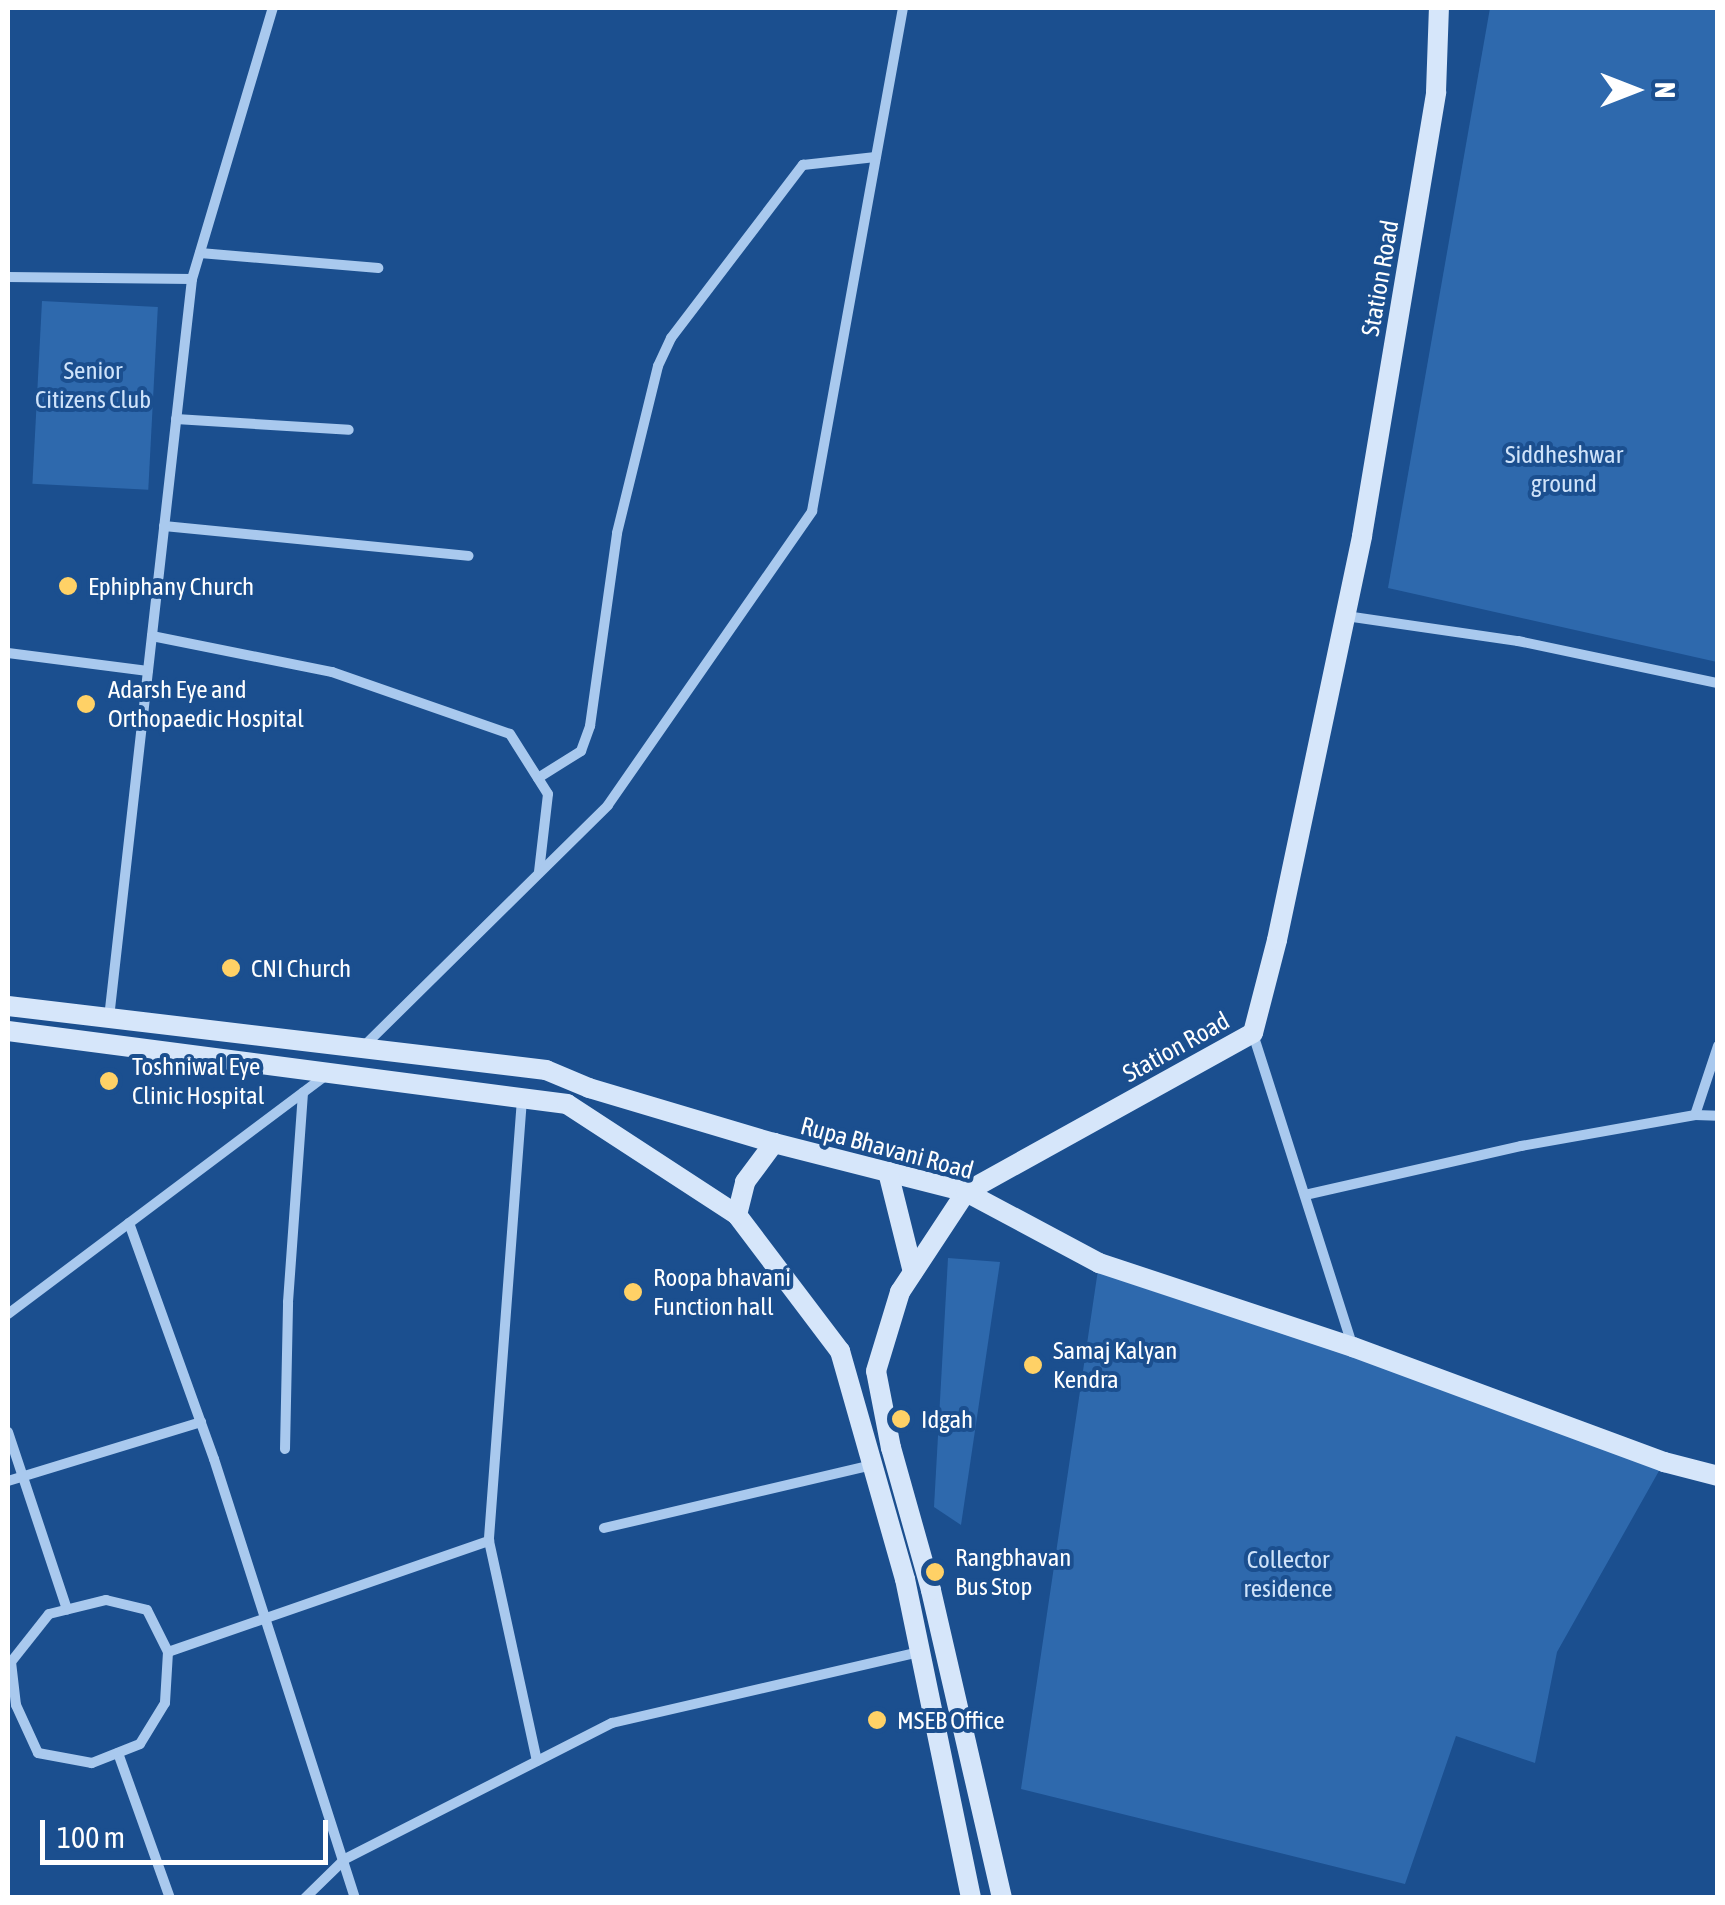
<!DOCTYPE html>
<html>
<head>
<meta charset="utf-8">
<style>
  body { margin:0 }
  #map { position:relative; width:1725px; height:1905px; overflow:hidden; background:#1b4f8f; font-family:"Asap Condensed",sans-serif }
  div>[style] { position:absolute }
  .green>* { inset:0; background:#2e69ad; transform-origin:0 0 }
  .street>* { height:10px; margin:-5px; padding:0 5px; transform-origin:5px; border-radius:5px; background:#a9c9ee }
  .secondary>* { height:20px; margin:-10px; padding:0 10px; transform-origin:10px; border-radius:10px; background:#d6e6fa }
  .dots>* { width:28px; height:28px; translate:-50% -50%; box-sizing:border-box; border:5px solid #1b4f8f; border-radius:50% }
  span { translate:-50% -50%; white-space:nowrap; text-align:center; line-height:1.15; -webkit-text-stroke:8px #1b4f8f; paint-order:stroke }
  .street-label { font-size:25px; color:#fff }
  .park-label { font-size:25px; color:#cfe3fa }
  .poi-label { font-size:25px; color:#fff }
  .left { translate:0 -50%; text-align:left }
  .frame { position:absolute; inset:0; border:10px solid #fff; pointer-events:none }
  .north { position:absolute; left:1585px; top:40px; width:100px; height:100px; -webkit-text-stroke:8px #1b4f8f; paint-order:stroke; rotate:90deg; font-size:28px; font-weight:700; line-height:40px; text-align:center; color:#fff }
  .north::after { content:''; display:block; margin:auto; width:35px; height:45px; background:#fff; clip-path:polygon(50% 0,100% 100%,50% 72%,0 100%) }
  .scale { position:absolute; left:40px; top:1820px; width:288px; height:45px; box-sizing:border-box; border:5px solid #fff; border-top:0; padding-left:12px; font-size:30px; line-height:35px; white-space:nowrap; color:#fff; -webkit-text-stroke:8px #1b4f8f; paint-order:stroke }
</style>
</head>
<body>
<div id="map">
  <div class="green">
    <div style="clip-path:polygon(1490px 8px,1717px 8px,1717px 662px,1388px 588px)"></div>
    <div style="left:42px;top:301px;width:116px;height:183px;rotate:3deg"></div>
    <div style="clip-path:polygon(948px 1258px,1000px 1262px,961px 1525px,934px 1507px)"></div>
    <div style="clip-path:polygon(1099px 1263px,1664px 1462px,1557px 1652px,1535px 1763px,1456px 1736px,1405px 1884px,1021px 1789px)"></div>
  </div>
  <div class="street">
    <div style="left:200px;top:253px;width:179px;rotate:4.8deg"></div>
    <div style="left:8px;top:277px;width:184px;rotate:0.6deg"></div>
    <div style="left:176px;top:419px;width:173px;rotate:3.6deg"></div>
    <div style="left:164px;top:526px;width:306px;rotate:5.6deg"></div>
    <div style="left:1346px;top:616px;width:174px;rotate:8.3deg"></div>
    <div style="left:1518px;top:641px;width:204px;rotate:11.9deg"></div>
    <div style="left:152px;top:636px;width:184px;rotate:11.3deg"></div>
    <div style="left:332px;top:672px;width:188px;rotate:19.2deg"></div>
    <div style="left:510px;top:734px;width:71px;rotate:57.7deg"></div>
    <div style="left:548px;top:794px;width:79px;rotate:96.6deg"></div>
    <div style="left:8px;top:653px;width:141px;rotate:7.3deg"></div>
    <div style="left:538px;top:778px;width:51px;rotate:-32.1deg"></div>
    <div style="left:581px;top:751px;width:27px;rotate:-70deg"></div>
    <div style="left:590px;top:726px;width:195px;rotate:-82deg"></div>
    <div style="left:617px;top:533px;width:172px;rotate:-76.2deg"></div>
    <div style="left:658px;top:366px;width:31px;rotate:-65deg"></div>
    <div style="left:671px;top:338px;width:218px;rotate:-52.7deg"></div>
    <div style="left:803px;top:165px;width:73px;rotate:-6.3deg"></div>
    <div style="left:109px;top:1018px;width:744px;rotate:-83.59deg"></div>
    <div style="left:192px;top:279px;width:283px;rotate:-73.4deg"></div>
    <div style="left:1253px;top:1034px;width:329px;rotate:72.3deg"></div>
    <div style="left:363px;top:1047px;width:344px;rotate:-44.6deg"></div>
    <div style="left:608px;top:805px;width:358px;rotate:-55.2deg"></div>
    <div style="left:812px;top:511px;width:511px;rotate:-79.75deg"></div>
    <div style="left:522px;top:1099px;width:443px;rotate:94.3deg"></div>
    <div style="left:489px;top:1541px;width:225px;rotate:77.7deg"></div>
    <div style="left:1695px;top:1115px;width:73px;rotate:-71.6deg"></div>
    <div style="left:1305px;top:1195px;width:221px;rotate:-12.8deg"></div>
    <div style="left:1521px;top:1146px;width:177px;rotate:-10.1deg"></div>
    <div style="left:1695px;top:1115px;width:23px;rotate:2deg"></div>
    <div style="left:129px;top:1223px;width:251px;rotate:70.2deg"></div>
    <div style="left:214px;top:1459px;width:461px;rotate:72.2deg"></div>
    <div style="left:8px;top:1314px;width:396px;rotate:-36.9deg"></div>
    <div style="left:8px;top:1432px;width:187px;rotate:71.6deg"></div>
    <div style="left:285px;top:1449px;width:147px;rotate:-88.8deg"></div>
    <div style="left:288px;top:1302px;width:210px;rotate:-85.9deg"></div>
    <div style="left:8px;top:1481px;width:202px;rotate:-17deg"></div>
    <div style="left:604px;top:1528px;width:275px;rotate:-13.2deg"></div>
    <div style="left:168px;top:1652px;width:51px;rotate:93.4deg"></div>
    <div style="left:165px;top:1703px;width:48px;rotate:121.4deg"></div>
    <div style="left:140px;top:1744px;width:52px;rotate:158.4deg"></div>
    <div style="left:92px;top:1763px;width:55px;rotate:-169.5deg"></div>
    <div style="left:38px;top:1753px;width:53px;rotate:-114.6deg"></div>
    <div style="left:16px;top:1705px;width:43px;rotate:-96.6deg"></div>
    <div style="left:11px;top:1662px;width:61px;rotate:-51.6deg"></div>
    <div style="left:49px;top:1614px;width:59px;rotate:-13.8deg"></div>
    <div style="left:106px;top:1600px;width:42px;rotate:13.7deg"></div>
    <div style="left:147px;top:1610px;width:47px;rotate:63.4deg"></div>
    <div style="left:168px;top:1652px;width:340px;rotate:-19.1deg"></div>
    <div style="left:118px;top:1753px;width:154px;rotate:70.3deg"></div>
    <div style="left:305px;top:1898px;width:56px;rotate:-44.3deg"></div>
    <div style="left:345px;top:1859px;width:300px;rotate:-27deg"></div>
    <div style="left:612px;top:1723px;width:316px;rotate:-13deg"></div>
  </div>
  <div class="secondary">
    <div style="left:8px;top:1006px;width:542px;rotate:6.78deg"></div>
    <div style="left:546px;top:1070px;width:47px;rotate:22.7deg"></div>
    <div style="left:589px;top:1088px;width:193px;rotate:16.6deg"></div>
    <div style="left:774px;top:1143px;width:198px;rotate:14.3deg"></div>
    <div style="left:966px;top:1192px;width:151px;rotate:28.1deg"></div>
    <div style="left:1099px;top:1263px;width:268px;rotate:18.3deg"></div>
    <div style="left:1353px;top:1347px;width:332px;rotate:20.3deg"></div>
    <div style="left:1664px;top:1462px;width:56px;rotate:14.5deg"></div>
    <div style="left:8px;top:1031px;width:564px;rotate:7.44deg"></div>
    <div style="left:567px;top:1104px;width:203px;rotate:33.1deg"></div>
    <div style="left:737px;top:1215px;width:171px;rotate:52.9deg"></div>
    <div style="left:840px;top:1351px;width:237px;rotate:74.1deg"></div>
    <div style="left:905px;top:1579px;width:326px;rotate:78.3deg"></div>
    <div style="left:888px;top:1172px;width:103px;rotate:76deg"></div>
    <div style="left:737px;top:1215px;width:34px;rotate:-76deg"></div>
    <div style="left:745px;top:1182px;width:49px;rotate:-53.4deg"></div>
    <div style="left:1002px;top:1898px;width:316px;rotate:-103deg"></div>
    <div style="left:931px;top:1590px;width:148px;rotate:-105.7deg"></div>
    <div style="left:891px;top:1448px;width:78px;rotate:-101deg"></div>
    <div style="left:876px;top:1371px;width:83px;rotate:-73.1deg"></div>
    <div style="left:900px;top:1292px;width:120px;rotate:-56.6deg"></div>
    <div style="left:966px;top:1192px;width:328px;rotate:-29deg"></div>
    <div style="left:1253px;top:1033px;width:96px;rotate:-75.5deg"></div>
    <div style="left:1277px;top:940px;width:413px;rotate:-78.1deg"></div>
    <div style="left:1362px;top:536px;width:450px;rotate:-80.5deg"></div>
    <div style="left:1436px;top:92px;width:84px;rotate:-88deg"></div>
  </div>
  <div class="dots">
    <div style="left:68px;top:586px;background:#ffd166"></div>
    <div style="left:86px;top:704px;background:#ffd166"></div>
    <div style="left:231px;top:968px;background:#ffd166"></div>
    <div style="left:109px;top:1081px;background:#ffd166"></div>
    <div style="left:633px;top:1292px;background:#ffd166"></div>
    <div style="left:1033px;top:1365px;background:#ffd166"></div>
    <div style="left:901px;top:1419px;background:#ffd166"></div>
    <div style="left:935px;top:1572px;background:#ffd166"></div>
    <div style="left:877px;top:1720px;background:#ffd166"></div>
  </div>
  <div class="street-label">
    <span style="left:1380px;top:278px;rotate:-80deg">Station Road</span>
    <span style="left:1176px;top:1047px;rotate:-29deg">Station Road</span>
    <span style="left:887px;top:1148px;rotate:15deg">Rupa Bhavani Road</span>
  </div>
  <div class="park-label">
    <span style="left:93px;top:385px">Senior<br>Citizens Club</span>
    <span style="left:1564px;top:469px">Siddheshwar<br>ground</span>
    <span style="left:1288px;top:1574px">Collector<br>residence</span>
  </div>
  <div class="poi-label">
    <span class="left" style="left:88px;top:586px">Ephiphany Church</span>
    <span class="left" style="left:108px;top:704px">Adarsh Eye and<br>Orthopaedic Hospital</span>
    <span class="left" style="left:251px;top:968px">CNI Church</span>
    <span class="left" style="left:132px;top:1081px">Toshniwal Eye<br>Clinic Hospital</span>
    <span class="left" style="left:653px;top:1292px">Roopa bhavani<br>Function hall</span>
    <span class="left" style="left:1053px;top:1365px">Samaj Kalyan<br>Kendra</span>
    <span class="left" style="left:921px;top:1419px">Idgah</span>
    <span class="left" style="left:955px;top:1572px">Rangbhavan<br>Bus Stop</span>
    <span class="left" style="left:897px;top:1720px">MSEB Office</span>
  </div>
  <div class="frame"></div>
  <div class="north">N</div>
  <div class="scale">100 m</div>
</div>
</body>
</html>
